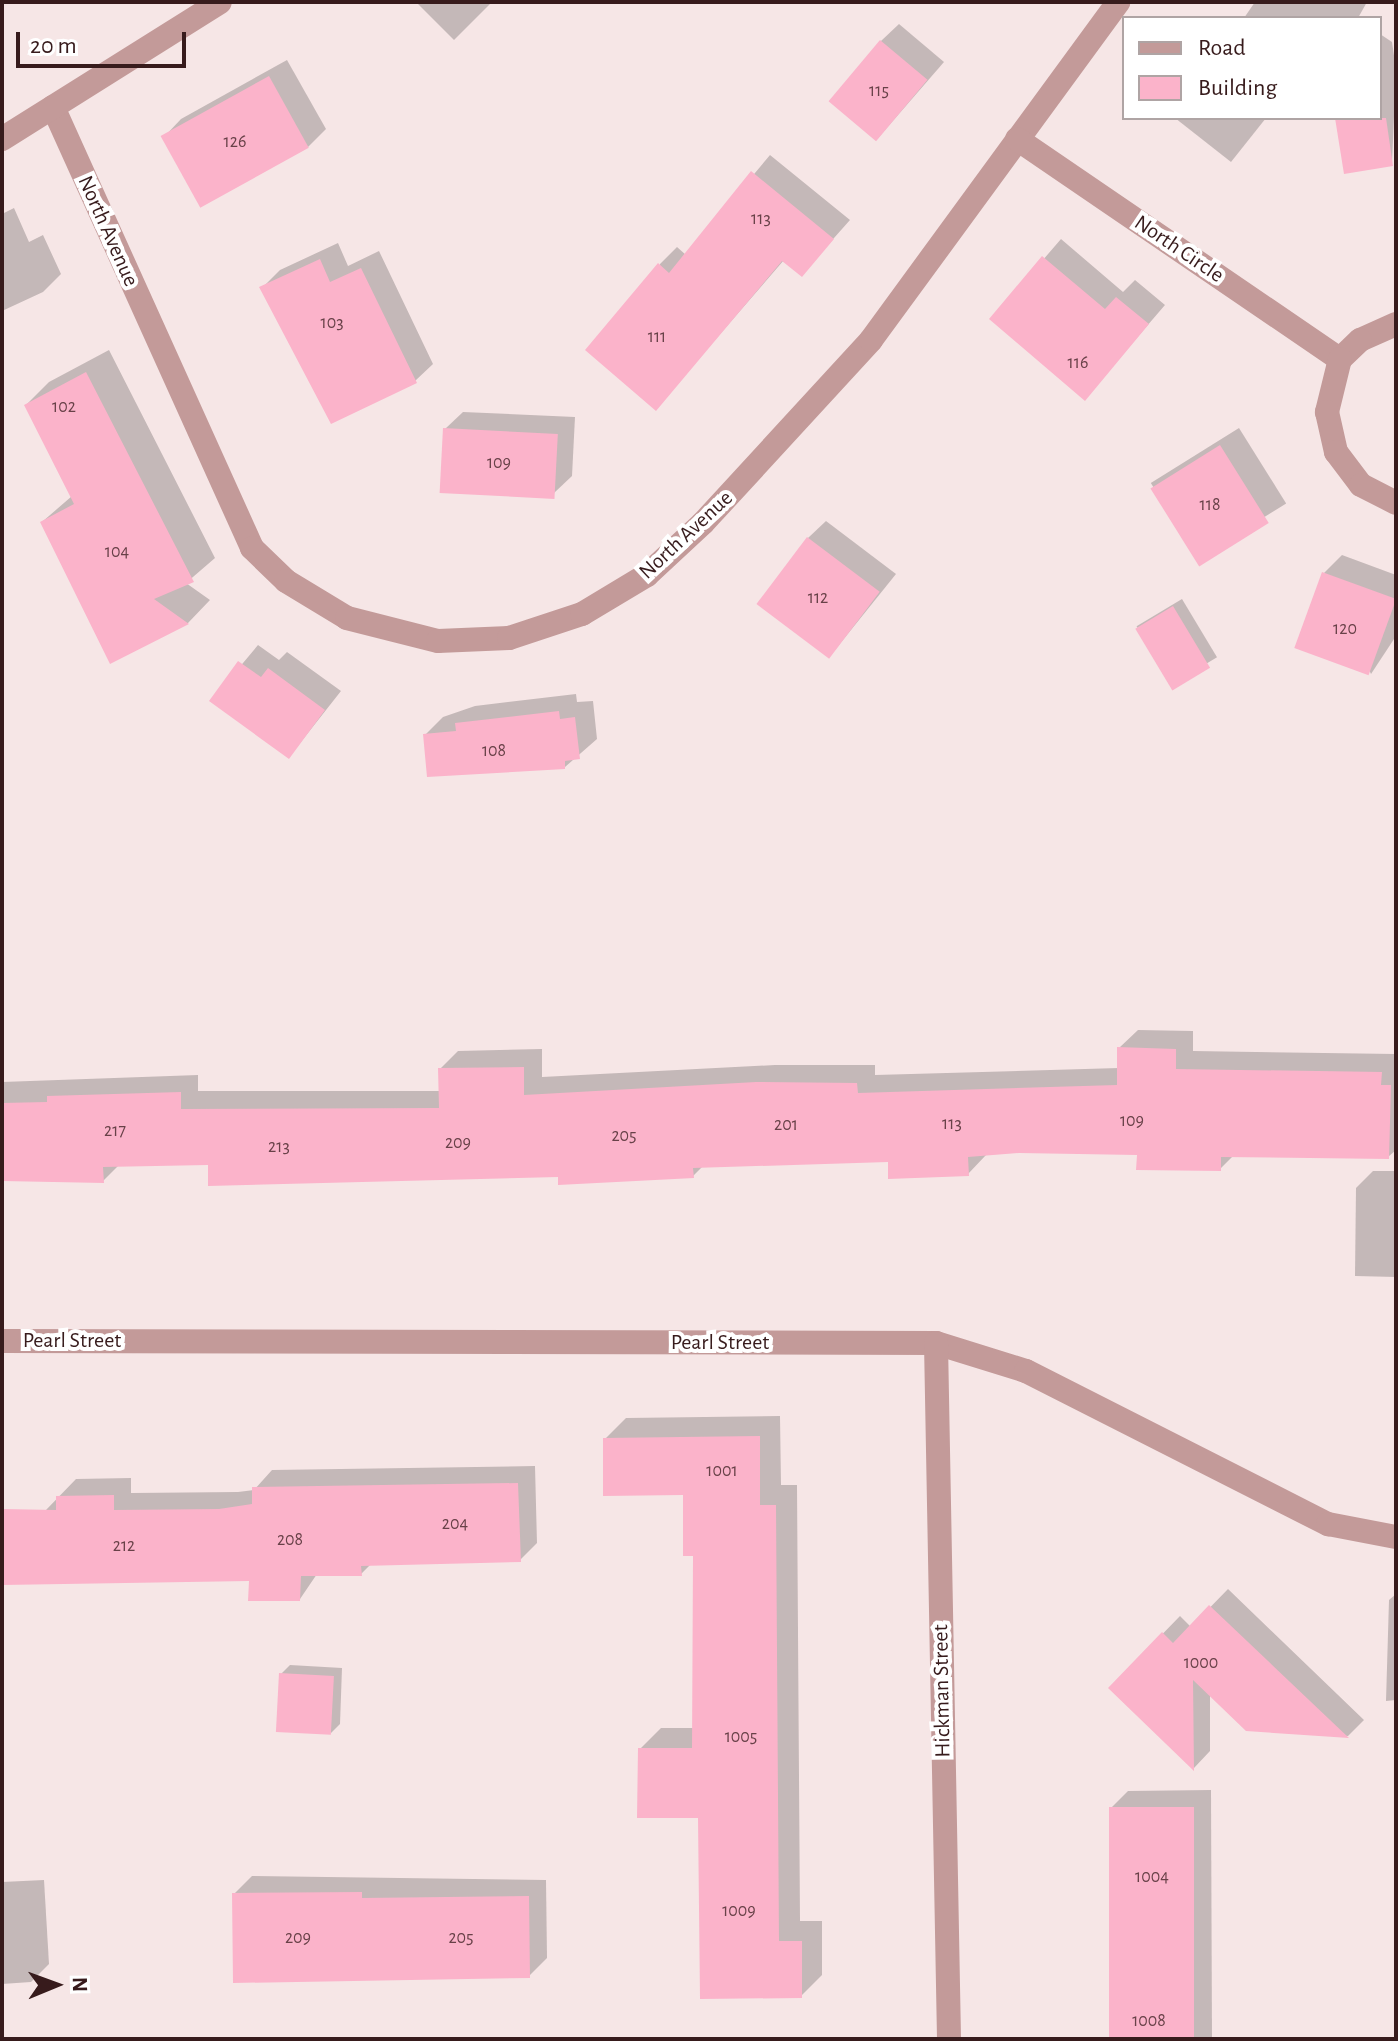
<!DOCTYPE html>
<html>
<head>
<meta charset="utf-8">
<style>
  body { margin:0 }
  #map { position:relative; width:1398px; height:2041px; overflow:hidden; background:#f6e6e6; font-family:"Alegreya Sans",sans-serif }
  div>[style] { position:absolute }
  .shadow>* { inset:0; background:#0003; transform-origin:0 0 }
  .building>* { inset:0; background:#fbb3ca; transform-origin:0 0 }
  .street>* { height:24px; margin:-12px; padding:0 12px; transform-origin:12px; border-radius:12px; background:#c39a99 }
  span { translate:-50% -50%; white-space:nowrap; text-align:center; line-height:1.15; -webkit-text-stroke:8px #fff; paint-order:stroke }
  .number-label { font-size:18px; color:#684148 }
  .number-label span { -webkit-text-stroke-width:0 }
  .street-label { font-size:22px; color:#371b1c }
  .frame { position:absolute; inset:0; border:4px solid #371b1c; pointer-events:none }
  .legend { position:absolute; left:1122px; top:16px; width:260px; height:104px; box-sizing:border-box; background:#fff; border:2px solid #afa4a4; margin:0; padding:10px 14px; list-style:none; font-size:24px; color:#371b1c }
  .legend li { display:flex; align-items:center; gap:16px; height:40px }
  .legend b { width:40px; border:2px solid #afa4a4 }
  .north { position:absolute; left:16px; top:1945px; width:80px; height:80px; -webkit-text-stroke:6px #fff; paint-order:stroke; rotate:89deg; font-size:22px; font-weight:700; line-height:32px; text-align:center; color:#371b1c }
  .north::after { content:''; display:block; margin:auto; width:28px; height:36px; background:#371b1c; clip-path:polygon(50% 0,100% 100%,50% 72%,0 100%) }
  .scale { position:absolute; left:16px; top:32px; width:170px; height:36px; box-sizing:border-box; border:4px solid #371b1c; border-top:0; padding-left:10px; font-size:24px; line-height:28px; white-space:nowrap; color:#371b1c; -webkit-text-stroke:6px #fff; paint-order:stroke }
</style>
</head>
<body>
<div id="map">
  <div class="shadow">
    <div style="clip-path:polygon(416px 2px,492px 2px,454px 40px)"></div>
    <div style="clip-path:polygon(1255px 2px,1367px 2px,1358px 18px,1244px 18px)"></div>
    <div style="clip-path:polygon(899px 24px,944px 62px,878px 138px,881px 41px)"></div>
    <div style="clip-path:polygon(1380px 34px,1392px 42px,1396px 69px,1392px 164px,1337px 118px,1380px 118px)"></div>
    <div style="clip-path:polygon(287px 60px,326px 129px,308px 147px,164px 137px,181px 119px)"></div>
    <div style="clip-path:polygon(1175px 118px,1266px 118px,1231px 162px)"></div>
    <div style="clip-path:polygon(770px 155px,850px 220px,802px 274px,784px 260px,656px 408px,660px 264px,677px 247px,686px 255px)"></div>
    <div style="clip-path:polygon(14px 208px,29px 242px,43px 235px,61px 274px,43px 292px,2px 311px,2px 214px)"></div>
    <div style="clip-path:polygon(1061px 239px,1123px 292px,1135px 280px,1165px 305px,1085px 398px,992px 319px)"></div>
    <div style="clip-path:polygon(338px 243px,348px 266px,379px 251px,433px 364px,415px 381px,262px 288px,280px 270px)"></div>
    <div style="clip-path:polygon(109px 350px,215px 558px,186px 583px,210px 600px,188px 623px,111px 661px,42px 522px,72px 496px,26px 405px,49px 382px)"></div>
    <div style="clip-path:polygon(463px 412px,575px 417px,572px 476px,554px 493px,445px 429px)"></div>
    <div style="left:1239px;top:428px;width:89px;height:104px;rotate:58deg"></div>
    <div style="clip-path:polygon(826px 521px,896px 574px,830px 656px,808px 538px)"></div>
    <div style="clip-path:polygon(1342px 555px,1396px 575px,1396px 636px,1371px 674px,1324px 573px)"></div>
    <div style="left:1182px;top:599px;width:68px;height:53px;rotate:59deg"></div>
    <div style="clip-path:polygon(258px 645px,279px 660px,287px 652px,341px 691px,289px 757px,212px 700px)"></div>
    <div style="clip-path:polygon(576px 694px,577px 702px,593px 701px,597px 739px,565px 767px,425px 735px,443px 717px,475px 706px)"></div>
    <div style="clip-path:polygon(1138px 1030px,1193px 1031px,1193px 1051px,1396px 1054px,1396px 1150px,1388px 1157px,1234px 1155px,1220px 1169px,1139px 1153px,1019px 1151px,986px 1155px,968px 1174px,889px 1160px,703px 1166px,693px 1176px,210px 1163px,119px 1165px,103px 1181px,2px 1180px,2px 1082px,198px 1075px,198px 1091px,440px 1091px,440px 1069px,458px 1051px,542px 1049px,542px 1077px,775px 1065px,875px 1065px,875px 1075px,1119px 1068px,1119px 1048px)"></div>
    <div style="clip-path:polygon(1373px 1171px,1396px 1171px,1396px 1277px,1355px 1276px,1356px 1188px)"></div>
    <div style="clip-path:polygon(780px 1416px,781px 1485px,797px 1485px,800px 1921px,822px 1921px,822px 1975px,801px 1996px,700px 1816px,640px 1749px,661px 1728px,694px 1728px,695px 1554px,685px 1493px,605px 1439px,626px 1418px)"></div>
    <div style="clip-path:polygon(535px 1466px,537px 1543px,520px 1560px,371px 1564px,361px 1574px,317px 1574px,300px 1599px,46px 1510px,76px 1479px,131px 1478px,131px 1493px,238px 1492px,254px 1490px,272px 1470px)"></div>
    <div style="clip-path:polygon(1228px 1589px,1364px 1720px,1348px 1736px,1247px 1729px,1210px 1693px,1210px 1751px,1194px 1768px,1110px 1688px,1180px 1616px,1191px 1627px)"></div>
    <div style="clip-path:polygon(1396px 1594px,1396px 1700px,1386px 1701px,1389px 1600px)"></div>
    <div style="clip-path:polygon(290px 1665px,342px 1668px,340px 1724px,331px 1733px,281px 1674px)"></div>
    <div style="clip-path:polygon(1211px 1790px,1212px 2039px,1109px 2039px,1111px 1808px,1128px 1791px)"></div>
    <div style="clip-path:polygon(252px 1876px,546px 1880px,547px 1958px,529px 1976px,234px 1894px)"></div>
    <div style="clip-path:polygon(44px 1880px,49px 1964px,31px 1982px,2px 1984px,2px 1882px)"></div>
  </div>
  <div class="building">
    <div style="left:880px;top:40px;width:62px;height:80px;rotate:40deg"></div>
    <div style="left:269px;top:76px;width:82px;height:124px;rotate:61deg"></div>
    <div style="clip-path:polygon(1335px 118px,1386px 118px,1393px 166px,1344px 174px)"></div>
    <div style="clip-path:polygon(751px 171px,834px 239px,802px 277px,782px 261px,656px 411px,585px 350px,658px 263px,669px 273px)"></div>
    <div style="clip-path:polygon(1042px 256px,1105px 309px,1116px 297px,1149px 324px,1085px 401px,989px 319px)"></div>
    <div style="clip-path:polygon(320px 259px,330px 282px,361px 268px,417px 383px,331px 424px,259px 287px)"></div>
    <div style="clip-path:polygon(86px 372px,194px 582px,154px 599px,189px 624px,110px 664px,40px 522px,74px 504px,24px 405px)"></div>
    <div style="left:443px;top:428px;width:115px;height:65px;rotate:3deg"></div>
    <div style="left:1220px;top:445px;width:92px;height:82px;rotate:58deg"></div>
    <div style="left:807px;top:537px;width:91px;height:84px;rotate:37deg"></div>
    <div style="left:1322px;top:572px;width:79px;height:81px;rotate:20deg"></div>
    <div style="left:1173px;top:606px;width:72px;height:44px;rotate:59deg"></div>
    <div style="clip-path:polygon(238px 661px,261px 677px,268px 668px,325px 710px,289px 759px,209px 701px)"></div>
    <div style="clip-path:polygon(559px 711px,560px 719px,575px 717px,580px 759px,565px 761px,565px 769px,427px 777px,423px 734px,456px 731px,455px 723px)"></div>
    <div style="clip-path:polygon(1117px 1047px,1176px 1049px,1176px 1069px,1382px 1072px,1381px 1085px,1391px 1085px,1389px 1159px,1221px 1157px,1221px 1171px,1136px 1170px,1137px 1155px,1019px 1153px,968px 1157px,969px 1176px,888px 1179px,888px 1162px,693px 1168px,694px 1178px,558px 1185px,558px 1177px,208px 1186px,208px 1165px,103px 1167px,104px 1183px,2px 1181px,2px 1103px,47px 1102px,47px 1096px,181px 1092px,181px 1109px,439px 1108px,438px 1068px,524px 1067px,524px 1095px,756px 1082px,857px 1083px,858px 1093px,1117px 1085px)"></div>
    <div style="clip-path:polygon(760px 1436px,760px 1505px,776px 1505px,779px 1941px,802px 1941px,802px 1998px,700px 1999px,698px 1818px,637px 1818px,638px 1748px,692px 1748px,693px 1556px,683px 1556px,683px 1495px,603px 1496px,603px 1438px)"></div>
    <div style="clip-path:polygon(518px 1483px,521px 1562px,361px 1566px,362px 1576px,301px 1576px,300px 1601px,248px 1601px,249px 1581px,2px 1585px,2px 1509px,56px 1510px,56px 1496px,114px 1495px,114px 1510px,219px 1509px,252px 1504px,252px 1487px)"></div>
    <div style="clip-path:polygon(1209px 1605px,1349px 1738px,1246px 1731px,1193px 1680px,1194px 1771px,1108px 1688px,1162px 1632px,1173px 1643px)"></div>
    <div style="left:279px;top:1673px;width:55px;height:59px;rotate:3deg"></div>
    <div style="left:1109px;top:1807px;width:85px;height:232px"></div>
    <div style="clip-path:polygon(362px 1892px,362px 1898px,529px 1896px,530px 1978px,233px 1983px,232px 1893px)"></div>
  </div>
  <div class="street">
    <div style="left:53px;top:107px;width:484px;rotate:65.7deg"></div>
    <div style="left:252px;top:548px;width:47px;rotate:44.1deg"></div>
    <div style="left:286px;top:581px;width:71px;rotate:31.2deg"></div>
    <div style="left:347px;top:618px;width:94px;rotate:14.2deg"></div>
    <div style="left:438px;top:641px;width:71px;rotate:-2.4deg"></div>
    <div style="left:509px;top:638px;width:77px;rotate:-18.2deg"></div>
    <div style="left:582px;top:614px;width:76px;rotate:-31deg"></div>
    <div style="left:647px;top:575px;width:76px;rotate:-42.9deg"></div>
    <div style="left:703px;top:523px;width:248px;rotate:-47.4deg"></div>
    <div style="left:871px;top:340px;width:419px;rotate:-53.8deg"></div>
    <div style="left:2px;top:139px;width:257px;rotate:-32.1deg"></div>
    <div style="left:1017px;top:139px;width:391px;rotate:34.3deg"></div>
    <div style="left:1396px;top:324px;width:39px;rotate:156deg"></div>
    <div style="left:1360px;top:340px;width:28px;rotate:136deg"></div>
    <div style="left:1340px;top:359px;width:55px;rotate:103.8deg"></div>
    <div style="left:1327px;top:412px;width:41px;rotate:77.3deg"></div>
    <div style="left:1336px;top:452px;width:41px;rotate:52.9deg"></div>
    <div style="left:1361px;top:485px;width:39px;rotate:27deg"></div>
    <div style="left:2px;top:1341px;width:934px;rotate:0.12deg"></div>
    <div style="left:936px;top:1343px;width:94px;rotate:17.3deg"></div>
    <div style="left:1026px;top:1371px;width:339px;rotate:26.9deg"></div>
    <div style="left:1328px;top:1524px;width:69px;rotate:10.8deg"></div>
    <div style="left:936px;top:1343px;width:696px;rotate:88.93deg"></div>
  </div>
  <div class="number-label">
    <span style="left:879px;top:91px">115</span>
    <span style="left:235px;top:142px">126</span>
    <span style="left:761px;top:219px">113</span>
    <span style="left:332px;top:323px">103</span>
    <span style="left:657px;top:337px">111</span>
    <span style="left:1078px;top:363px">116</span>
    <span style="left:64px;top:407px">102</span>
    <span style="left:499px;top:463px">109</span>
    <span style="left:1210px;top:505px">118</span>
    <span style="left:117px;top:552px">104</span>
    <span style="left:818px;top:598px">112</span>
    <span style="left:1345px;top:629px">120</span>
    <span style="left:494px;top:751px">108</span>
    <span style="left:1132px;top:1121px">109</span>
    <span style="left:952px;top:1124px">113</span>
    <span style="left:786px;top:1125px">201</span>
    <span style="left:115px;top:1131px">217</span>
    <span style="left:624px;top:1136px">205</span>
    <span style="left:458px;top:1143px">209</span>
    <span style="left:279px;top:1147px">213</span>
    <span style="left:722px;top:1471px">1001</span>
    <span style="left:455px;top:1524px">204</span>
    <span style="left:290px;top:1540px">208</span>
    <span style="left:124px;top:1546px">212</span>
    <span style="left:1201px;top:1663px">1000</span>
    <span style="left:741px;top:1737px">1005</span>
    <span style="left:1152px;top:1877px">1004</span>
    <span style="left:739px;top:1911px">1009</span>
    <span style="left:298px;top:1938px">209</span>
    <span style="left:461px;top:1938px">205</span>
    <span style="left:1149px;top:2021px">1008</span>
  </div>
  <div class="street-label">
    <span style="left:108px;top:231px;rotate:66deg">North Avenue</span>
    <span style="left:1179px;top:249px;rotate:34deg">North Circle</span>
    <span style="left:686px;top:535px;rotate:-43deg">North Avenue</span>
    <span style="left:72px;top:1341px">Pearl Street</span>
    <span style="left:720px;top:1343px">Pearl Street</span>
    <span style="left:942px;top:1691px;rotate:-91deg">Hickman Street</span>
  </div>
  <div class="frame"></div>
  <ul class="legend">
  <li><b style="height:10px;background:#c39a99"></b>Road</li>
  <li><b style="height:22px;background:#fbb3ca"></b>Building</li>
  </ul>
  <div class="north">N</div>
  <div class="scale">20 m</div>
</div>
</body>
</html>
